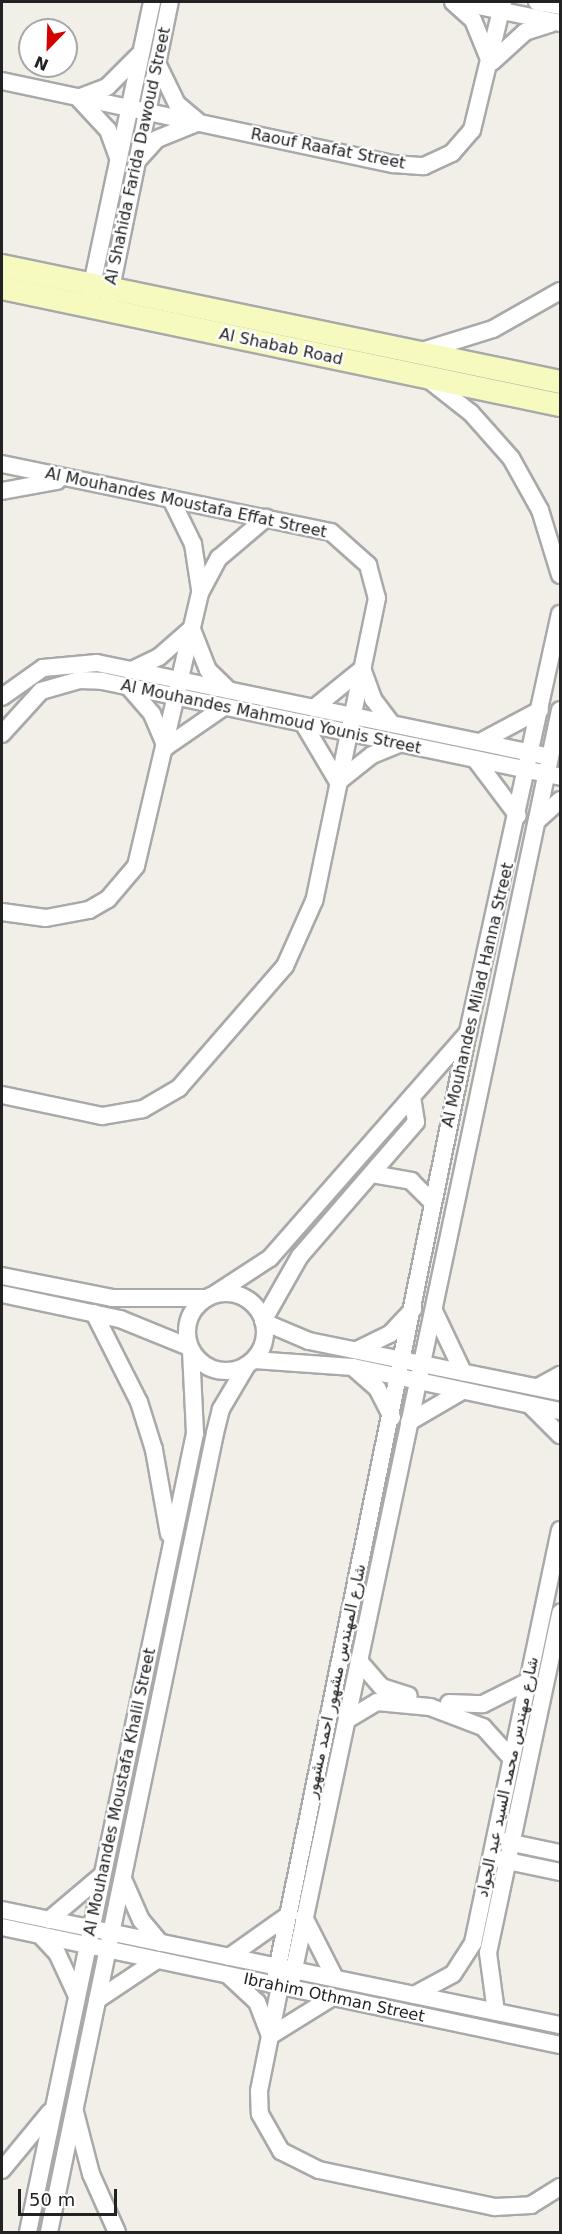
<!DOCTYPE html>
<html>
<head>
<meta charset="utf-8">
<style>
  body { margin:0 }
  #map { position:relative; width:562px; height:2234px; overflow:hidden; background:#f2efe9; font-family:"DejaVu Sans","Noto Naskh Arabic",sans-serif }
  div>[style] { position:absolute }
  .roads { filter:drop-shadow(2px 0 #a9a9a9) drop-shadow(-2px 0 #a9a9a9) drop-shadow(0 2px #a9a9a9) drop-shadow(0 -2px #a9a9a9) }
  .street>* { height:16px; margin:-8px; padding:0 8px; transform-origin:8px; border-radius:8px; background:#fff }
  .street>.ring { margin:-8px; padding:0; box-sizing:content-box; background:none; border:16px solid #fff; border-radius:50% }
  .secondary>* { height:22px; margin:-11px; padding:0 11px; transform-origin:11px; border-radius:11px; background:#f7fabf }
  span { translate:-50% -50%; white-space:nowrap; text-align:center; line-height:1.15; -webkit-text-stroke:4.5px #fff; paint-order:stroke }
  .street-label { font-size:16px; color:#222 }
  .frame { position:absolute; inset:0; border:3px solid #222; pointer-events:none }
  .north { position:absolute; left:18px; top:18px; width:60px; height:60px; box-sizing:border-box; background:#fff; border:2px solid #a7a7a7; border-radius:50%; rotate:203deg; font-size:16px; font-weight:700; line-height:24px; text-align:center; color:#222 }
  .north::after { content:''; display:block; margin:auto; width:21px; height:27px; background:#d40000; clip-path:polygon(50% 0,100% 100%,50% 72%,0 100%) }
  .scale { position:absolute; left:18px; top:2189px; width:99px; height:27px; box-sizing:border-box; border:3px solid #222; border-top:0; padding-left:8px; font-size:18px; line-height:21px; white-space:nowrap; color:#222; -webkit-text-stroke:4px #fff; paint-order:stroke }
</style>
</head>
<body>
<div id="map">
  <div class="roads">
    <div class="street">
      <div style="left:453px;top:2px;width:27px;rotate:42deg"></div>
      <div style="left:473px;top:20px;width:42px;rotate:67.7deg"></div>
      <div style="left:459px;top:2px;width:103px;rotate:11.7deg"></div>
      <div style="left:537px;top:2px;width:23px;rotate:10deg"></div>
      <div style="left:492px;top:62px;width:45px;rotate:-42.3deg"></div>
      <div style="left:525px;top:32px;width:28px;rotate:-18deg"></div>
      <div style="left:158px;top:65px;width:43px;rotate:64deg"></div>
      <div style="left:177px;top:104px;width:26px;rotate:40deg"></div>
      <div style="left:2px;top:81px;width:400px;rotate:12deg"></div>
      <div style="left:393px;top:164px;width:31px;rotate:4deg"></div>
      <div style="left:424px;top:166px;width:31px;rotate:-25deg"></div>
      <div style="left:452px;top:153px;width:30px;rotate:-49deg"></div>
      <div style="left:472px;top:130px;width:132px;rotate:-76.4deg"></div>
      <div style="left:78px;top:98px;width:31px;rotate:-21deg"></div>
      <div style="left:107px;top:87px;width:45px;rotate:-45deg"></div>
      <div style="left:80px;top:100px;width:41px;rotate:47deg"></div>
      <div style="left:108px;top:130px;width:29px;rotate:70deg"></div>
      <div style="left:139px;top:159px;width:27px;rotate:-48deg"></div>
      <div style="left:157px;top:139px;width:40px;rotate:-22deg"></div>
      <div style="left:90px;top:294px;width:299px;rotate:-78deg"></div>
      <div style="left:109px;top:298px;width:302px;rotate:-78.4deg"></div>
      <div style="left:419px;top:352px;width:77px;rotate:-17.3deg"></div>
      <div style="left:493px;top:329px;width:77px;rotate:-29.6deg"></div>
      <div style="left:429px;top:380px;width:53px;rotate:38.2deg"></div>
      <div style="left:471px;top:413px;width:60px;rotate:48.4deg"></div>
      <div style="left:511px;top:458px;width:60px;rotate:60.9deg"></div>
      <div style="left:540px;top:510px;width:68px;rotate:72.9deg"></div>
      <div style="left:2px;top:464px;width:336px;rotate:11.7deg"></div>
      <div style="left:331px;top:532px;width:50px;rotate:41.7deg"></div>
      <div style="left:368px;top:565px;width:34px;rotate:75deg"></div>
      <div style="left:377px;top:598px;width:309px;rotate:101.7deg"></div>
      <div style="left:314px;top:901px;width:71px;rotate:114deg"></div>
      <div style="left:285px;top:966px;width:162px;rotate:131deg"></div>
      <div style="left:179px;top:1088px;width:42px;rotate:149.7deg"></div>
      <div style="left:143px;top:1109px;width:42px;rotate:170.3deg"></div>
      <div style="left:102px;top:1116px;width:102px;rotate:-168.1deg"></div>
      <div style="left:2px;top:491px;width:56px;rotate:-10.3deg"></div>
      <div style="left:171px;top:499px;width:50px;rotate:63.9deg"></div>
      <div style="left:193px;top:544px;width:46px;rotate:81.2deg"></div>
      <div style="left:193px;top:632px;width:41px;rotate:68.5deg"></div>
      <div style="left:208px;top:670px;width:29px;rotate:44deg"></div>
      <div style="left:132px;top:670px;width:30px;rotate:-26deg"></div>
      <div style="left:159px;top:657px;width:44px;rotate:-41.3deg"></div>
      <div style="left:363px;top:671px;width:30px;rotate:70deg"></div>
      <div style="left:373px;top:699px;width:31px;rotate:53deg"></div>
      <div style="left:128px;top:686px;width:37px;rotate:49deg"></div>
      <div style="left:152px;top:714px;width:36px;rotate:67deg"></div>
      <div style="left:166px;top:747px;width:70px;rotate:-34.6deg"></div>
      <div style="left:2px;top:697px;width:50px;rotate:-35.3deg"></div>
      <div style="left:43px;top:668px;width:54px;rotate:-5.3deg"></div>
      <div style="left:97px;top:663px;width:454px;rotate:11.7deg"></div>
      <div style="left:314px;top:708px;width:62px;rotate:-39.1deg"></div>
      <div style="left:303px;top:723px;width:69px;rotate:59.3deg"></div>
      <div style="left:338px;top:782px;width:43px;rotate:-38.5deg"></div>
      <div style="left:372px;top:755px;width:29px;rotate:-22deg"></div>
      <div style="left:2px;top:734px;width:58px;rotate:-47.8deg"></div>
      <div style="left:41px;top:691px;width:40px;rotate:-16deg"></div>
      <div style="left:79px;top:680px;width:23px;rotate:2deg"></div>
      <div style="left:102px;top:681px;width:468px;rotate:11.8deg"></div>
      <div style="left:480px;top:742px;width:68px;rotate:-28.1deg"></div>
      <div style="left:475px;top:759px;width:71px;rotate:53deg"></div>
      <div style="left:538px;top:820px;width:30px;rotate:-42deg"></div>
      <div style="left:2px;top:912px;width:44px;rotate:7.8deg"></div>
      <div style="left:46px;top:918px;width:44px;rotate:-10.5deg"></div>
      <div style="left:89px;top:910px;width:22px;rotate:-30deg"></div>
      <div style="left:108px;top:899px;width:43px;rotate:-49.7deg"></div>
      <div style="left:136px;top:866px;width:280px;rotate:-76.8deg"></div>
      <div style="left:200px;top:593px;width:40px;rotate:-62deg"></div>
      <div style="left:219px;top:558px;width:62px;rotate:-40.4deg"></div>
      <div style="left:372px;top:1174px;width:40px;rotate:10deg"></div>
      <div style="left:411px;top:1181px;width:31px;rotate:45deg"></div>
      <div style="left:2px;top:1276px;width:112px;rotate:11.3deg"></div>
      <div style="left:112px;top:1298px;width:94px"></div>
      <div class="ring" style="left:187px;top:1293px;width:62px;height:62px"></div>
      <div style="left:2px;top:1294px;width:121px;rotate:12deg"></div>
      <div style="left:120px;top:1319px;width:74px;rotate:22.1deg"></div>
      <div style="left:215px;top:1294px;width:66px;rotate:-33.2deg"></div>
      <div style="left:270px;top:1258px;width:300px;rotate:-48.7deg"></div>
      <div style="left:434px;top:1311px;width:68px;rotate:64.6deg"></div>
      <div style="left:94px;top:1313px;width:100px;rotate:63.2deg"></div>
      <div style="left:139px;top:1402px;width:50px;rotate:72.6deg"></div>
      <div style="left:154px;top:1450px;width:85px;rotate:79.9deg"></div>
      <div style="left:263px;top:1321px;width:75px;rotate:-60.4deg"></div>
      <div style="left:300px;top:1256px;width:177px;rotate:-49.1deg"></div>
      <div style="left:416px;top:1122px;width:25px;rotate:-99deg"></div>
      <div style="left:264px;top:1322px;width:49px;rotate:22.9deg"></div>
      <div style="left:309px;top:1341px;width:256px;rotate:11.5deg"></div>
      <div style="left:357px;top:1350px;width:37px;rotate:-26deg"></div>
      <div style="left:390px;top:1334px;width:34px;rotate:-47deg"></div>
      <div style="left:254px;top:1360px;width:99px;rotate:4deg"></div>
      <div style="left:353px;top:1367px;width:212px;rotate:12deg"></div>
      <div style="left:356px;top:1370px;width:28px;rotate:41deg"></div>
      <div style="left:377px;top:1388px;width:33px;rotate:63deg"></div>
      <div style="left:538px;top:1387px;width:25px;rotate:-29deg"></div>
      <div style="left:532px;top:1407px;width:40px;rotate:45deg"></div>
      <div style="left:409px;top:1422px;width:61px;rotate:-30.3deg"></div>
      <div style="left:359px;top:1661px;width:35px;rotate:49deg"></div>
      <div style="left:382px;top:1687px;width:28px;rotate:18deg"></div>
      <div style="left:449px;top:1703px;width:34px;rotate:2deg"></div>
      <div style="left:483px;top:1704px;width:51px;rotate:-26.6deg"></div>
      <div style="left:347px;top:1720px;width:35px;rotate:-31deg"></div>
      <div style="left:377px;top:1702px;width:53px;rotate:5.4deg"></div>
      <div style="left:430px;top:1707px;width:57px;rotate:20.7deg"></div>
      <div style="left:483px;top:1727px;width:43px;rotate:47.8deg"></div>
      <div style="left:503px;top:1841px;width:58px;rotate:11.9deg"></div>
      <div style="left:498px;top:1859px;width:63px;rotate:11.8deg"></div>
      <div style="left:123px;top:1879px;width:45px;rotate:66.3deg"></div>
      <div style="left:141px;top:1920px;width:30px;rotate:50deg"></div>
      <div style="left:2px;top:1910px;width:570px;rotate:11.65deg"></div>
      <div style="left:304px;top:1917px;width:68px;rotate:63.1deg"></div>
      <div style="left:49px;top:1920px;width:68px;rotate:-40.2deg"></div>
      <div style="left:2px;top:1927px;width:570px;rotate:11.94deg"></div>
      <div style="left:41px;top:1936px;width:23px;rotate:47deg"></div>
      <div style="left:57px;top:1953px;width:47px;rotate:65.1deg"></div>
      <div style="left:229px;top:1957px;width:71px;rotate:-35.3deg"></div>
      <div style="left:230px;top:1977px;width:37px;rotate:43deg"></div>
      <div style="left:257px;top:2002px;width:36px;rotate:69deg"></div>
      <div style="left:270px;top:2036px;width:72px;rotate:-31.9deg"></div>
      <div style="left:274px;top:1985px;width:973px;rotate:-78.49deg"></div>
      <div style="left:468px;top:1032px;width:428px;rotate:-77.6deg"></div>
      <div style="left:280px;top:1986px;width:107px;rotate:101.3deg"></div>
      <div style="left:259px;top:2091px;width:23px;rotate:88deg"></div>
      <div style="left:260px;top:2114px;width:43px;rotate:60.4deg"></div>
      <div style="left:281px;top:2151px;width:42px;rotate:26.6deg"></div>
      <div style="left:319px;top:2170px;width:180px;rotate:11.9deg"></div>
      <div style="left:495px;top:2207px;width:36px;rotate:-3deg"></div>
      <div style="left:531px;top:2205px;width:34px;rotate:-32deg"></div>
      <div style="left:290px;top:1988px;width:1306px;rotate:-78.07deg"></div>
      <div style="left:414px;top:1995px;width:44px;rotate:-28.3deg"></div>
      <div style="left:453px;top:1974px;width:37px;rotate:-57deg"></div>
      <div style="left:473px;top:1943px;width:422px;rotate:-78.1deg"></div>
      <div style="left:97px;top:2000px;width:72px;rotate:-33.7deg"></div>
      <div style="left:496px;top:2012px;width:60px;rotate:-97.7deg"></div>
      <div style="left:488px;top:1953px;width:348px;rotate:-78deg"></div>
      <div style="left:75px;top:2112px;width:64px;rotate:75.5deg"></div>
      <div style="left:91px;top:2174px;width:64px;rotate:65.9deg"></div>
      <div style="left:2px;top:2170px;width:75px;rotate:-50.4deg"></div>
      <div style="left:28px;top:2232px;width:816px;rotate:-78.19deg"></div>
      <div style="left:195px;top:1433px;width:82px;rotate:-92.8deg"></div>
      <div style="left:49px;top:2232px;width:816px;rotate:-78.26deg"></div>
      <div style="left:215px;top:1433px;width:25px;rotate:-76deg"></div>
      <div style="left:221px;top:1409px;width:51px;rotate:-59.4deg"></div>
    </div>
    <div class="secondary">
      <div style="left:2px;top:266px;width:570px;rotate:11.74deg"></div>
      <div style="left:2px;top:288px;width:570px;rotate:11.84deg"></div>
    </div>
  </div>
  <div class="street-label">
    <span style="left:328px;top:149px;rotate:11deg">Raouf Raafat Street</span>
    <span style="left:138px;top:156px;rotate:-78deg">Al Shahida Farida Dawoud Street</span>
    <span style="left:281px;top:347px;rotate:12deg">Al Shabab Road</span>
    <span style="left:186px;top:503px;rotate:12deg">Al Mouhandes Moustafa Effat Street</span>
    <span style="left:271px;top:717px;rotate:12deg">Al Mouhandes Mahmoud Younis Street</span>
    <span style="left:478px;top:995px;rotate:-77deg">Al Mouhandes Milad Hanna Street</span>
    <span style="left:336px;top:1681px;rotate:-78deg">شارع المهندس مشهور احمد مشهور</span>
    <span style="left:508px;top:1777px;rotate:-78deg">شارع مهندس محمد السيد عبد الجواد</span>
    <span style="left:120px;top:1792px;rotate:-78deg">Al Mouhandes Moustafa Khalil Street</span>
    <span style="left:334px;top:1998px;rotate:12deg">Ibrahim Othman Street</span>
  </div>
  <div class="frame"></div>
  <div class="north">N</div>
  <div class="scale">50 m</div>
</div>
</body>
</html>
